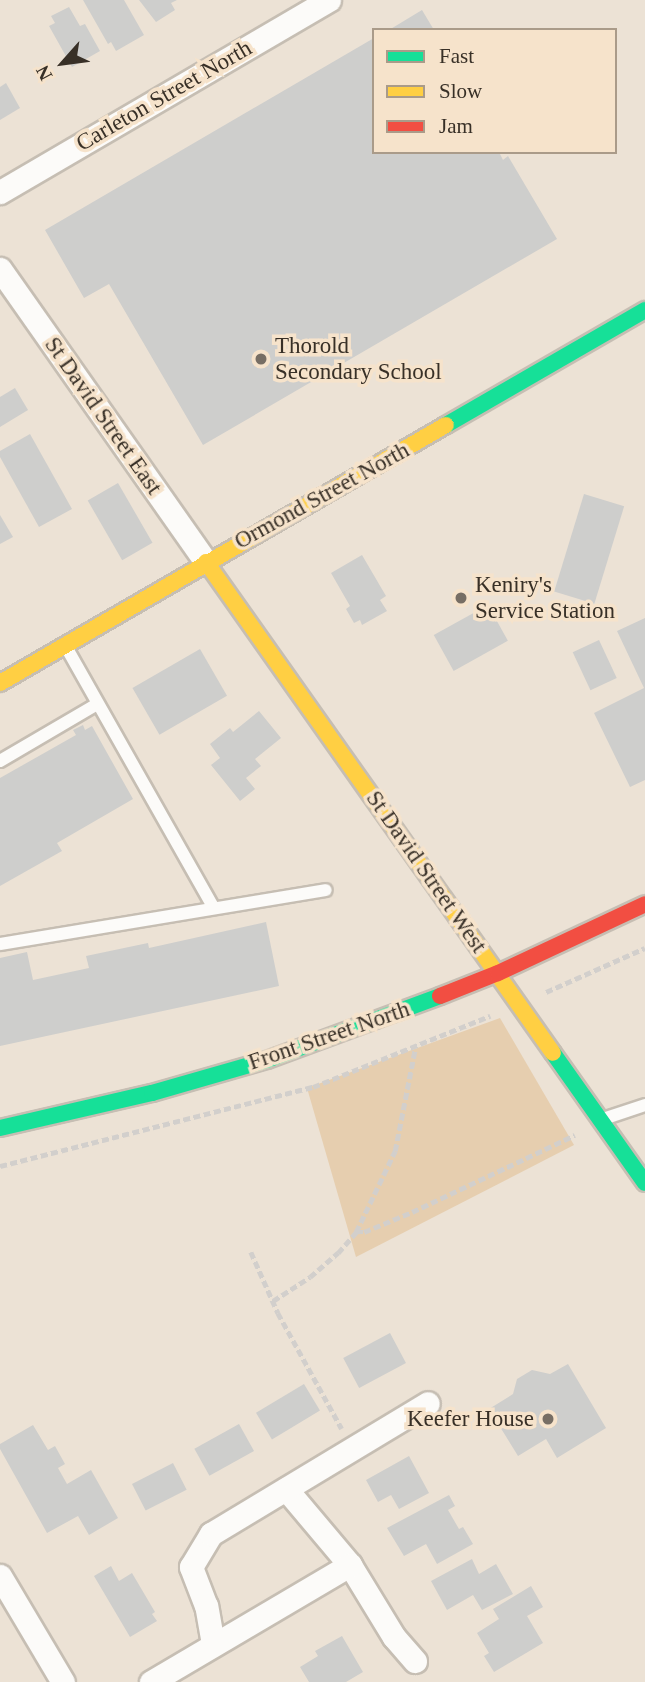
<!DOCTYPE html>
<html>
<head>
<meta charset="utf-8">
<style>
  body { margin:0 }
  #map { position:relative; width:645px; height:1682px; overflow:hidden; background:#ece2d5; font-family:Georgia,serif }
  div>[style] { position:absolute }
  .green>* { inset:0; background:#e6ceaf }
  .building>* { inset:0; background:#cececc; transform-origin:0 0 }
  .path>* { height:4.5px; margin-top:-2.25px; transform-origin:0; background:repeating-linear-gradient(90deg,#d2cfcc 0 7px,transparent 0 10.5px) }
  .roads { filter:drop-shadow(2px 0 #c6beb3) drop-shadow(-2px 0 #c6beb3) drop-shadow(0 2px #c6beb3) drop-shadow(0 -2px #c6beb3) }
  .lane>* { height:12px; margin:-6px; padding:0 6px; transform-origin:6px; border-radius:6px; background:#fcfbf9 }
  .street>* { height:23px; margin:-11.5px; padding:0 11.5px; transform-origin:11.5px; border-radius:11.5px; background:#fcfbf9 }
  .fast>* { height:16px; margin:-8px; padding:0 8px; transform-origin:8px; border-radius:8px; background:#16e098 }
  .slow>* { height:16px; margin:-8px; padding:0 8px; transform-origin:8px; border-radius:8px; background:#ffcf43 }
  .jam>* { height:16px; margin:-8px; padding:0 8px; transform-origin:8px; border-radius:8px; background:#f24e42 }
  .dots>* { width:19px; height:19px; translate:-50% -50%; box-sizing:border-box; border:4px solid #f6e3cb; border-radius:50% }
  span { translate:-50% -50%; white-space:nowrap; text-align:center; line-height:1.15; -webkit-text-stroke:7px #f6e3cb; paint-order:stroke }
  .street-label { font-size:23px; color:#383027 }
  .poi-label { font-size:23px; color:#383027 }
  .left { translate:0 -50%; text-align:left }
  .right { translate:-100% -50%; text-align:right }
  .legend { position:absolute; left:372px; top:28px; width:245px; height:126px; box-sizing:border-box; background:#f6e3cb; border:2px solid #aa9b89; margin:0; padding:9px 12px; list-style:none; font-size:21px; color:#383027 }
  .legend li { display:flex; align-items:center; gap:14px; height:35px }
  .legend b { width:35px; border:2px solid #aa9b89 }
  .north { position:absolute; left:28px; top:28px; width:70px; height:70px; -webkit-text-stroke:5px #f6e3cb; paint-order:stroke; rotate:242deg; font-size:19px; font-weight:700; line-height:28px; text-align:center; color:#383027 }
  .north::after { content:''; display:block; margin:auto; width:24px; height:32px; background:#383027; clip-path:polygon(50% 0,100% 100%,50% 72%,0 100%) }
</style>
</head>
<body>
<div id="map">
  <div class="green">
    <div style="clip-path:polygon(500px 1018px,574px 1145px,356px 1257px,307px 1088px)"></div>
  </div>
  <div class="building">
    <div style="clip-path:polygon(83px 0,124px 0,144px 35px,116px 51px,111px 42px,108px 44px)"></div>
    <div style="clip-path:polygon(139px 0,177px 0,171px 3px,175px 10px,156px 22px)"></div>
    <div style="clip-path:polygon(69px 7px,80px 26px,85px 24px,100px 51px,72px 67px,49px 26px,55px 23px,51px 16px)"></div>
    <div style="clip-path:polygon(422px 10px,434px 30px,389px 30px)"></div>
    <div style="clip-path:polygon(374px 38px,374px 152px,499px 152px,503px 160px,508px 156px,557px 239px,203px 445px,109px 284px,84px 298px,45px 230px)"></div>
    <div style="clip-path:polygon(6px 83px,20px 108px,0 120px,0 87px)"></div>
    <div style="clip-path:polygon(15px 388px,28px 410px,0 427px,0 397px)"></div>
    <div style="clip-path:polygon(30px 434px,72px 509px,39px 527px,0 457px,0 451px)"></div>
    <div style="left:118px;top:483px;width:69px;height:35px;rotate:60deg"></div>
    <div style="left:584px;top:494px;width:42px;height:102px;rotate:17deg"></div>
    <div style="clip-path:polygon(0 515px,13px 537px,0 544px)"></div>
    <div style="clip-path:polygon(362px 555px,386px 596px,380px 600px,387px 611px,362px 625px,360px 620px,354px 623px,346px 609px,350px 606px,331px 573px)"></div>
    <div style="left:488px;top:605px;width:41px;height:62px;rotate:61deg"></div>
    <div style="clip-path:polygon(645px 618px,645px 780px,630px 787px,594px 713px,644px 688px,617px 631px)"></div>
    <div style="left:599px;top:640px;width:42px;height:29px;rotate:65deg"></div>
    <div style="left:200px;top:649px;width:54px;height:78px;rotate:60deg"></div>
    <div style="clip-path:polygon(259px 711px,281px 738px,255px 759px,261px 766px,246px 778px,255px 789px,240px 801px,211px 765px,220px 758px,210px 744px,230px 728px,233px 732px)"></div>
    <div style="clip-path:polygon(83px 725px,85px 730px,92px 726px,133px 799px,57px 843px,62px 851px,0 886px,0 778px,76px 735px,73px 730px)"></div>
    <div style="clip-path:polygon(266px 922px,279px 986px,0 1046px,0 958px,27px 952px,33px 980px,89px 968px,86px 956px,148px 943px,149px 948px)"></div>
    <div style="left:390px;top:1333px;width:34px;height:53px;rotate:62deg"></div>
    <div style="clip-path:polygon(568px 1364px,606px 1428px,557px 1458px,546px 1439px,518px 1456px,489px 1409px,513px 1394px,517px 1379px,532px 1370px,550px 1374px)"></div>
    <div style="left:304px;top:1384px;width:31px;height:56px;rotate:59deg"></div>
    <div style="left:239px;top:1424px;width:31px;height:51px;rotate:61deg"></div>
    <div style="clip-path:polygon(33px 1425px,48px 1450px,55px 1446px,65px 1464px,58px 1468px,67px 1484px,91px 1470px,118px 1518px,89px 1535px,78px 1516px,47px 1533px,0 1449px,0 1444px)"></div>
    <div style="clip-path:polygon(409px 1456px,429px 1493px,399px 1509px,391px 1495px,378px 1502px,366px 1480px)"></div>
    <div style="left:173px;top:1463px;width:30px;height:46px;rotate:63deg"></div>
    <div style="clip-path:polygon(449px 1495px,455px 1506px,448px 1510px,459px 1529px,463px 1527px,473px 1544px,437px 1564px,426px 1544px,404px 1556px,387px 1528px)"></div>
    <div style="clip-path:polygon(472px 1559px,479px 1574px,496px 1564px,513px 1594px,482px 1610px,473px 1595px,447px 1610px,431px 1581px)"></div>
    <div style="clip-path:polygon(111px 1566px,119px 1581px,132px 1573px,155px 1612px,152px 1614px,157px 1621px,130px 1637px,94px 1576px)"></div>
    <div style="clip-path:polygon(531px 1586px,543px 1607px,527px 1616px,543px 1643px,494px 1672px,484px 1656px,489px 1653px,477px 1633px,499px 1619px,493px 1609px)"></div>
    <div style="clip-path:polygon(342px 1636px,363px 1672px,346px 1682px,309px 1682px,300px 1667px,318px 1656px,315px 1651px)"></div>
  </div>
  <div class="path">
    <div style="left:546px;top:992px;width:108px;rotate:-24deg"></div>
    <div style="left:0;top:1166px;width:323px;rotate:-14.2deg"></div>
    <div style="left:313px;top:1087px;width:191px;rotate:-21.9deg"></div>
    <div style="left:356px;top:1232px;width:8px"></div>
    <div style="left:364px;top:1232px;width:52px;rotate:-22.6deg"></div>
    <div style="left:412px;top:1212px;width:180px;rotate:-25.3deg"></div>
    <div style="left:251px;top:1252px;width:67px;rotate:66.1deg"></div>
    <div style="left:278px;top:1313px;width:132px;rotate:61.1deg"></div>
    <div style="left:273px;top:1301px;width:44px;rotate:-33deg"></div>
    <div style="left:310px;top:1277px;width:37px;rotate:-41deg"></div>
    <div style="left:338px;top:1253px;width:28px;rotate:-49deg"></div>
    <div style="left:356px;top:1232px;width:90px;rotate:-64.3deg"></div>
    <div style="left:395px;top:1151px;width:104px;rotate:-78.9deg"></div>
  </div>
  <div class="roads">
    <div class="lane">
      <div style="left:65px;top:645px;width:302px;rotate:60.5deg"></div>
      <div style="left:0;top:761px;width:113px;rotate:-30.4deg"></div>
      <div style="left:0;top:944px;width:330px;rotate:-9.4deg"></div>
      <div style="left:603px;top:1119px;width:44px;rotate:-18.4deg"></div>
    </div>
    <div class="street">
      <div style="left:0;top:192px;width:381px;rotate:-30.3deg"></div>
      <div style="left:0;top:269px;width:358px;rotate:54.9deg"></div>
      <div style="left:286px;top:1489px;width:99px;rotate:49.9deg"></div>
      <div style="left:350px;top:1565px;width:84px;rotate:58.6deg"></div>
      <div style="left:394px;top:1637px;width:32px;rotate:49deg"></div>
      <div style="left:0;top:1576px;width:123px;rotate:59.3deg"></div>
      <div style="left:213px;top:1644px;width:39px;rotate:-100deg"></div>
      <div style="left:206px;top:1606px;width:42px;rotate:-111deg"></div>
      <div style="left:191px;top:1567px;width:39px;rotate:-59deg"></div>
      <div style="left:211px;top:1534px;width:253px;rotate:-31.1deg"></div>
      <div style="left:151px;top:1682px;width:231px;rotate:-30.5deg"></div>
    </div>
    <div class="fast">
      <div style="left:446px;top:425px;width:230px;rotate:-30deg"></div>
      <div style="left:553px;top:1053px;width:159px;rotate:54.7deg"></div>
      <div style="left:0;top:1128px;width:156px;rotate:-13deg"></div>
      <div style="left:152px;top:1093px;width:120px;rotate:-16deg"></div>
      <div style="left:267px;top:1060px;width:184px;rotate:-20.3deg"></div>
    </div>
    <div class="slow">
      <div style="left:206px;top:562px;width:601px;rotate:54.75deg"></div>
      <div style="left:0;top:683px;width:515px;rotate:-30.05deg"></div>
    </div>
    <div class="jam">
      <div style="left:440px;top:996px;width:62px;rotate:-21.6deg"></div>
      <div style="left:498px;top:973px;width:162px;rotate:-25.1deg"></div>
    </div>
  </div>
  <div class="dots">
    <div style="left:261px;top:359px;background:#776e64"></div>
    <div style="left:461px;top:598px;background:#776e64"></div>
    <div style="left:548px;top:1419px;background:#776e64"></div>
  </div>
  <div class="street-label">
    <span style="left:164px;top:96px;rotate:-30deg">Carleton Street North</span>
    <span style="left:103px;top:416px;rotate:55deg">St David Street East</span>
    <span style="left:322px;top:496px;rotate:-29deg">Ormond Street North</span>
    <span style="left:426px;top:872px;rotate:55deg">St David Street West</span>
    <span style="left:329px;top:1036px;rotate:-19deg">Front Street North</span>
  </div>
  <div class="poi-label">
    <span class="left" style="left:275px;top:359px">Thorold<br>Secondary School</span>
    <span class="left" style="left:475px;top:598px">Keniry's<br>Service Station</span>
    <span class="right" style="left:534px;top:1419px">Keefer House</span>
  </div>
  <ul class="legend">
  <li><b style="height:9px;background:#16e098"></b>Fast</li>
  <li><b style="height:9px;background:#ffcf43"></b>Slow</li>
  <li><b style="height:9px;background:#f24e42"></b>Jam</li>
  </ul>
  <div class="north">N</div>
</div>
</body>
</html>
